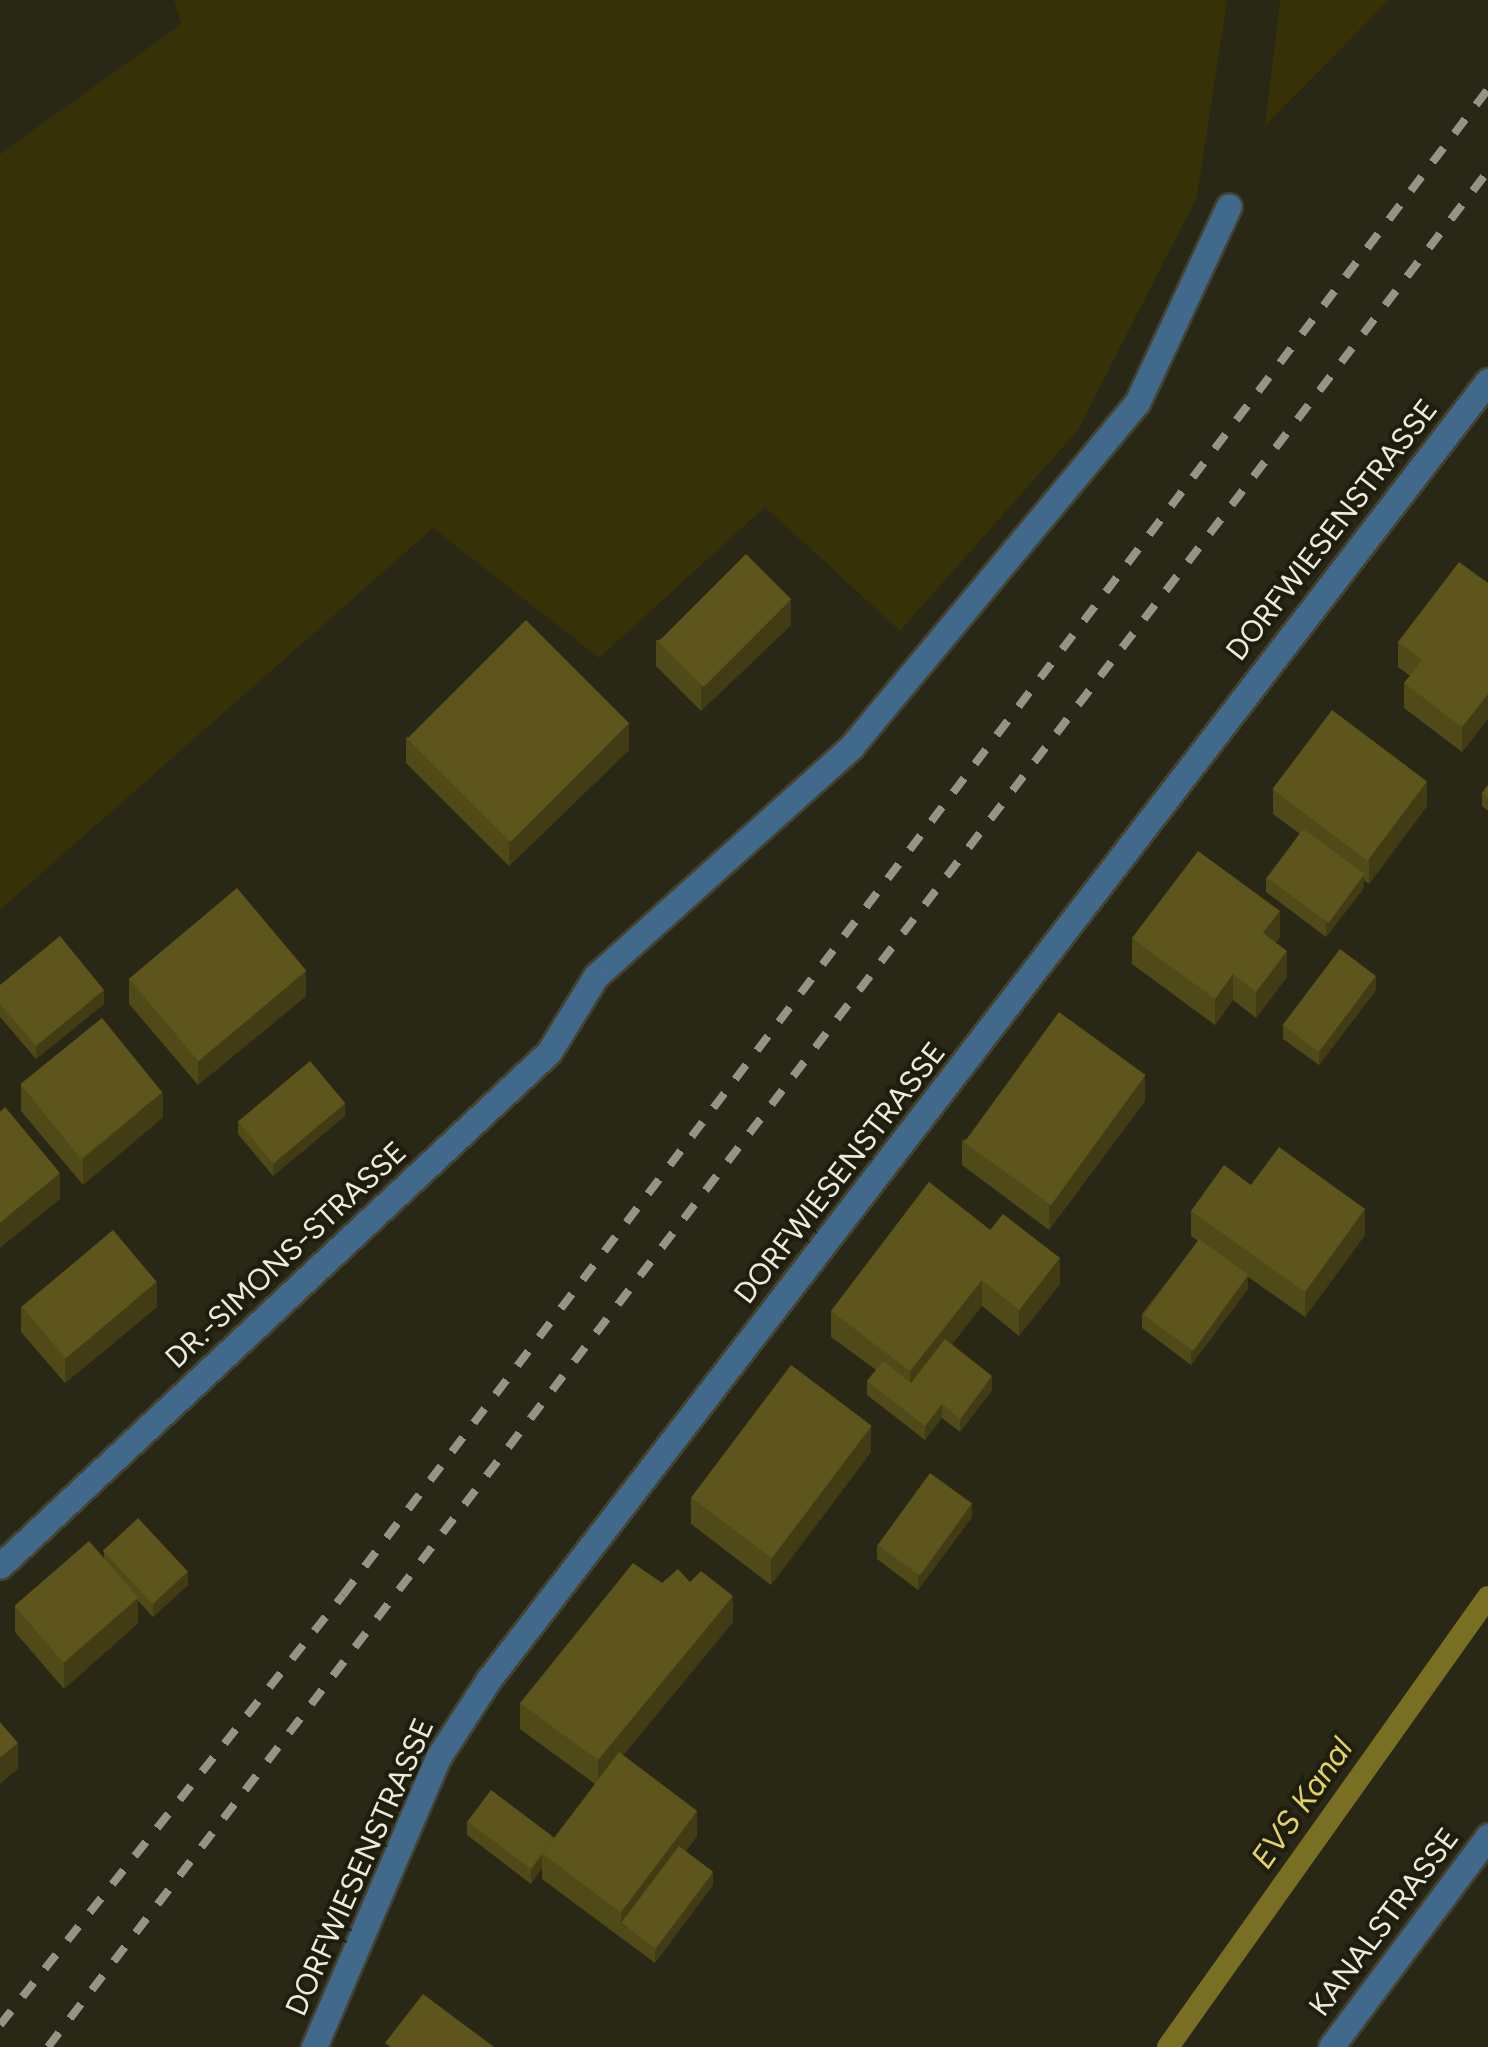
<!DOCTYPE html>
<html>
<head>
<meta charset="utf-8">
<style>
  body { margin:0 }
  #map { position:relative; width:1488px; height:2047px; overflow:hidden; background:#292715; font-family:Figtree,sans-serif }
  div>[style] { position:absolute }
  .green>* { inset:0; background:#363106 }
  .stream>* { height:22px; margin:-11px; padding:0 11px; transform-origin:11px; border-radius:11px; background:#796f22 }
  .roads { filter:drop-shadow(2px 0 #444231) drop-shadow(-2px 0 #444231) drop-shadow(0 2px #444231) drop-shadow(0 -2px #444231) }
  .service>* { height:25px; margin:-12.5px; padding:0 12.5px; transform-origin:12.5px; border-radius:12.5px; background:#41698b }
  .minor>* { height:25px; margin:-12.5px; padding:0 12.5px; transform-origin:12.5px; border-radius:12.5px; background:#41698b }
  .rail>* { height:8px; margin-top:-4px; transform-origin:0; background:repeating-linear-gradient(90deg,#969486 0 18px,transparent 0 36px) }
  .wall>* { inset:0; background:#504918 }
  .shaded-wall>* { inset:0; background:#413c14 }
  .building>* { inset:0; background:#5d551c; transform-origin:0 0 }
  span { translate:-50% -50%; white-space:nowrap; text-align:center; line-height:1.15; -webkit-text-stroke:8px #1f1d0c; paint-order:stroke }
  .street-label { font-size:30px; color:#edebe0 }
  .water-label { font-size:32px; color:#e0d26a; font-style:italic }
</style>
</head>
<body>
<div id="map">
  <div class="green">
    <div style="clip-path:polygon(174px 0,1227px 0,1197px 197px,1078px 430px,900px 631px,765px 507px,599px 658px,433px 528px,0 910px,0 154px,181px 24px)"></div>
    <div style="clip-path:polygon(1280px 0,1389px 0,1265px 126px)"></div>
  </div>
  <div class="stream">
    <div style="left:1168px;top:2047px;width:552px;rotate:-54.58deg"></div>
  </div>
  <div class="roads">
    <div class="service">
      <div style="left:596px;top:976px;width:343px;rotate:-41.9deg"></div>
      <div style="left:851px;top:747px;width:447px;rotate:-50.3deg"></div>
      <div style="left:1137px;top:403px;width:217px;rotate:-65deg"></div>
    </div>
    <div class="minor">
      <div style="left:0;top:1566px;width:752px;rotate:-43.11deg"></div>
      <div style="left:549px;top:1052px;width:89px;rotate:-58.3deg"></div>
      <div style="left:314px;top:2047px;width:317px;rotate:-66.8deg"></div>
      <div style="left:439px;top:1756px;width:92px;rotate:-57deg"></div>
      <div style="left:489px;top:1679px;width:1638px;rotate:-52.42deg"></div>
      <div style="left:1331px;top:2047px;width:263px;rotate:-53.3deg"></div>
    </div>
  </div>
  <div class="rail">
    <div style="left:0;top:2025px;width:550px;rotate:-51.42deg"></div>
    <div style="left:343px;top:1595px;width:1892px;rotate:-52.75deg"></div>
    <div style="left:48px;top:2047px;width:2365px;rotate:-52.49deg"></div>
  </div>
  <div class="wall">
    <div style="clip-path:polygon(1488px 583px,1488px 719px,1462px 752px,1404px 708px,1404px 683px,1410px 676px,1398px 667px,1398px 642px)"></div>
    <div style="clip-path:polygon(791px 625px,701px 711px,656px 666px,656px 640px)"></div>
    <div style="clip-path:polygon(406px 737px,629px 750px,509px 866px,406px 763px)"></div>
    <div style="clip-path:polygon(1488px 785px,1488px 811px,1482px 806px,1482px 793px)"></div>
    <div style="clip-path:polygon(1273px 789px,1427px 806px,1369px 884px,1364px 880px,1364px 888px,1326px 937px,1266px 892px,1266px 878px,1300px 834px,1273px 814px)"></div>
    <div style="clip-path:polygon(1280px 937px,1276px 943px,1287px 977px,1256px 1018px,1233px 1000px,1215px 1025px,1132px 964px,1132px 938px)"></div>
    <div style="clip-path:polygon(129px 978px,306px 996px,198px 1085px,129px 1004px)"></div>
    <div style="clip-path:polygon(0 985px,104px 1004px,36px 1059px,0 1017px)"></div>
    <div style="clip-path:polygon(1376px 990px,1319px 1065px,1283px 1039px,1283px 1025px)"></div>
    <div style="clip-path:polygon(21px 1085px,163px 1117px,83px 1185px,21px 1111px)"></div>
    <div style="clip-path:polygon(1145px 1101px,1049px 1230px,962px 1165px,962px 1140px)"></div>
    <div style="clip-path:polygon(345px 1116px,273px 1176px,238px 1134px,238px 1121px)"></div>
    <div style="clip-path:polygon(929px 1182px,1060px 1284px,1019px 1336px,982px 1306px,952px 1344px,992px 1390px,960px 1432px,942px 1418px,925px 1440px,867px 1395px,867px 1381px,876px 1370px,831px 1337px,831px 1311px)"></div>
    <div style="clip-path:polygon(1251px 1185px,1365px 1235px,1305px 1317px,1248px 1277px,1248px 1289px,1191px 1365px,1142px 1328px,1142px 1314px,1198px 1241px,1191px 1236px,1191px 1211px)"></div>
    <div style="clip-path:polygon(21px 1306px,157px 1307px,65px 1383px,21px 1332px)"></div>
    <div style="clip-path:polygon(871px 1452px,771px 1585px,691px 1524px,691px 1498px)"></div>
    <div style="clip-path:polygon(972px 1517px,918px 1590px,877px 1559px,877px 1545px)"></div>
    <div style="clip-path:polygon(104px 1552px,188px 1585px,153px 1617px,138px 1601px,138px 1623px,64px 1689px,15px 1632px,15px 1607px,104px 1558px)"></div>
    <div style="clip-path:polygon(690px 1582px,733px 1622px,623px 1755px,697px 1836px,686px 1851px,713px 1885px,655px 1963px,542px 1879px,542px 1868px,531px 1884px,467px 1835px,467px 1821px,554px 1838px,595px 1784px,520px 1729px,520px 1703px,662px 1583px)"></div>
  </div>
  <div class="shaded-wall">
    <div style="clip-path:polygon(791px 599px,791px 625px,701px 711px,701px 685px)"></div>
    <div style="clip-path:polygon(1488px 694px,1488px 719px,1462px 752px,1462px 727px)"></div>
    <div style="clip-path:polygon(629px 724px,629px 750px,509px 866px,509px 840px)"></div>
    <div style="clip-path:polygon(1427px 781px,1427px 806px,1369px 884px,1369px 858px)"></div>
    <div style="clip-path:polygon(1364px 874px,1364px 888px,1326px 937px,1326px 923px)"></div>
    <div style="clip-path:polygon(1280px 911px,1280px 937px,1263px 959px,1263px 933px)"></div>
    <div style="clip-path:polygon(1287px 951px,1287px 977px,1256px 1018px,1256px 992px)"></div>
    <div style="clip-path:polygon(306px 971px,306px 996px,198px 1085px,198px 1060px)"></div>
    <div style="clip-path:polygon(1233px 974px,1233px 1000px,1215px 1025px,1215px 999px)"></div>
    <div style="clip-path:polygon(1376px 976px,1376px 990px,1319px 1065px,1319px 1051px)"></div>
    <div style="clip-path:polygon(104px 990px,104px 1004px,36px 1059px,36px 1046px)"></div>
    <div style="clip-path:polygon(1145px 1075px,1145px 1101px,1049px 1230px,1049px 1204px)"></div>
    <div style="clip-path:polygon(163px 1092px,163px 1117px,83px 1185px,83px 1159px)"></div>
    <div style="clip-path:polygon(345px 1103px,345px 1116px,273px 1176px,273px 1162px)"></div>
    <div style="clip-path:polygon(60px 1173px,60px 1199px,0 1248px,0 1223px)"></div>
    <div style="clip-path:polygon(1365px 1209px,1365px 1235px,1305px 1317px,1305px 1292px)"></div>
    <div style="clip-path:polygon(1060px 1258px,1060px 1284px,1019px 1336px,1019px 1310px)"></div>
    <div style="clip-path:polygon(1248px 1275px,1248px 1289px,1191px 1365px,1191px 1352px)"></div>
    <div style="clip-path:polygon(982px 1280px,982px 1306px,910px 1396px,910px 1371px)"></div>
    <div style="clip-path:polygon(157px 1282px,157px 1307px,65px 1383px,65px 1358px)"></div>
    <div style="clip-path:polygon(992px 1376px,992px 1390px,960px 1432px,960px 1419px)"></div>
    <div style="clip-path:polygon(942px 1404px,942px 1418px,925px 1440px,925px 1426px)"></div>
    <div style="clip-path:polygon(871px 1426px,871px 1452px,771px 1585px,771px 1559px)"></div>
    <div style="clip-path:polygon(972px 1504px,972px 1517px,918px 1590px,918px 1576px)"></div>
    <div style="clip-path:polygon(188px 1571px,188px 1585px,153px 1617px,153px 1603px)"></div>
    <div style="clip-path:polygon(733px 1596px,733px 1622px,598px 1786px,598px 1760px)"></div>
    <div style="clip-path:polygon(138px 1598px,138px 1623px,64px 1689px,64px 1663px)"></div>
    <div style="clip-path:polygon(18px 1743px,18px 1769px,0 1784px,0 1758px)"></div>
    <div style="clip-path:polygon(697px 1811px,697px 1836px,627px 1928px,621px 1923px,621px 1911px)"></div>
    <div style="clip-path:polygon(542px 1855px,542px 1868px,531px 1884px,531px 1870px)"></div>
    <div style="clip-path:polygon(713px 1872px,713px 1885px,655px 1963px,655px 1949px)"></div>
  </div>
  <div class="building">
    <div style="left:746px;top:554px;width:64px;height:124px;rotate:45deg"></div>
    <div style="clip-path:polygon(1459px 562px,1488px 583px,1488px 694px,1462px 727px,1404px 683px,1422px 660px,1398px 642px)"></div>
    <div style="left:526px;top:620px;width:146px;height:168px;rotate:45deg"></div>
    <div style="left:1332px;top:710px;width:119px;height:99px;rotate:37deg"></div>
    <div style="clip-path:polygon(1488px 785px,1488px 798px,1482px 793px)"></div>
    <div style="left:1303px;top:829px;width:76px;height:61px;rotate:36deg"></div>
    <div style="clip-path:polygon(1198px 851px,1280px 911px,1263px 933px,1287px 951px,1256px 992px,1233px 974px,1215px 999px,1132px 938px)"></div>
    <div style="left:237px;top:888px;width:108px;height:141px;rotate:50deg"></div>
    <div style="clip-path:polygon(60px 936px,104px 990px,36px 1046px,0 1004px,0 985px)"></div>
    <div style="left:1340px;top:949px;width:45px;height:95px;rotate:37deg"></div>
    <div style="left:1059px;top:1012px;width:107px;height:161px;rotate:36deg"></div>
    <div style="left:102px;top:1018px;width:96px;height:105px;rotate:51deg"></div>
    <div style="left:310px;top:1061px;width:55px;height:94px;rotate:50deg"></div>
    <div style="clip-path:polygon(5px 1107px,60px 1173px,0 1223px,0 1112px)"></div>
    <div style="clip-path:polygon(1279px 1147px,1365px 1209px,1305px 1292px,1191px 1211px,1224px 1165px,1251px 1185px)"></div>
    <div style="clip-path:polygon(929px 1182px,990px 1230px,1003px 1214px,1060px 1258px,1019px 1310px,982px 1280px,910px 1371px,831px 1311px)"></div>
    <div style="left:113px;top:1230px;width:68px;height:119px;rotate:50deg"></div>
    <div style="left:1199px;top:1239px;width:61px;height:94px;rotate:36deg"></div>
    <div style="clip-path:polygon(945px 1339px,992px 1376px,960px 1419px,942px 1404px,925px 1426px,867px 1381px,883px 1361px,911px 1383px)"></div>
    <div style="left:791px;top:1365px;width:101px;height:166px;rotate:37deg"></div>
    <div style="left:930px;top:1473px;width:52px;height:89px;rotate:36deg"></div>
    <div style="left:138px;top:1518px;width:73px;height:48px;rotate:47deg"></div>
    <div style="left:89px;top:1541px;width:75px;height:99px;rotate:49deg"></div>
    <div style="clip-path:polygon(633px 1563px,662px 1583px,678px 1569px,690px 1582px,701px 1571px,733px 1596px,598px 1760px,520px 1703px)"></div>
    <div style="clip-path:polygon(0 1722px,18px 1743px,0 1758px)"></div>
    <div style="left:619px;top:1752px;width:98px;height:127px;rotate:37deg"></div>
    <div style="left:491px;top:1790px;width:79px;height:39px;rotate:37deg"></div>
    <div style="left:679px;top:1846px;width:43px;height:96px;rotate:37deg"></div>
    <div style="clip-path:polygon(423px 1994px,494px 2047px,391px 2047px,385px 2043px)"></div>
  </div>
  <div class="street-label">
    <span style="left:1332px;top:530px;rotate:-52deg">DORFWIESENSTRASSE</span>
    <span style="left:840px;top:1173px;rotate:-52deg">DORFWIESENSTRASSE</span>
    <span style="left:286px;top:1255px;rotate:-43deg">DR.-SIMONS-STRASSE</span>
    <span style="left:360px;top:1867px;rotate:-66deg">DORFWIESENSTRASSE</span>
    <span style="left:1384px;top:1922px;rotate:-53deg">KANALSTRASSE</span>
  </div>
  <div class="water-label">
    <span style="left:1302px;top:1803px;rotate:-55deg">EVS Kanal</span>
  </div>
</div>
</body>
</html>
